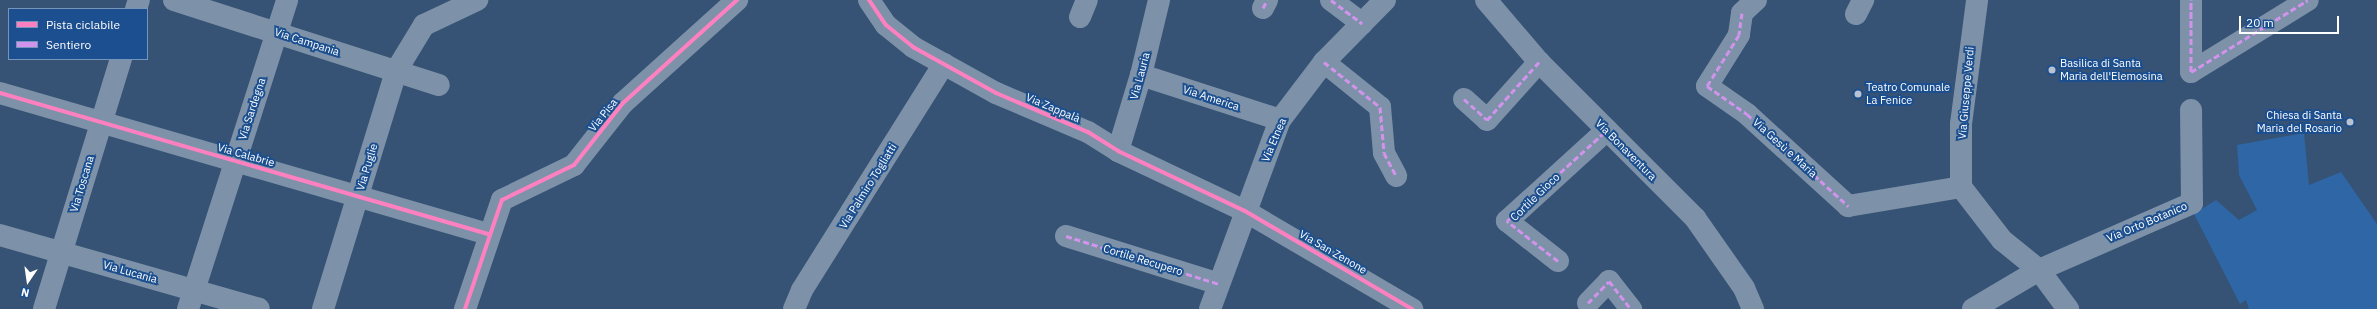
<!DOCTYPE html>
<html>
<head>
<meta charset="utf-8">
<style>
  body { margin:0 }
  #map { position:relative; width:2377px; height:309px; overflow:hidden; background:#365274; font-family:"IBM Plex Sans",sans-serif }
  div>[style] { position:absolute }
  .green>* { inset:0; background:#2f66a5 }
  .pedestrian>* { height:22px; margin:-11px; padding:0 11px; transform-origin:11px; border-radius:11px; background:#7d92a8 }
  .minor>* { height:22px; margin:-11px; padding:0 11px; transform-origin:11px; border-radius:11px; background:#7d92a8 }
  .quiet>* { height:3px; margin-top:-1.5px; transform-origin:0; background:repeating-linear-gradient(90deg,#d193ec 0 6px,transparent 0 9px) }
  .cycleway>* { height:4px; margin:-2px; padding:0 2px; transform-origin:2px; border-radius:2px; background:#ff80c0 }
  .dots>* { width:11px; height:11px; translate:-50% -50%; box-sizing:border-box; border:2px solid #1b4f8f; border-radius:50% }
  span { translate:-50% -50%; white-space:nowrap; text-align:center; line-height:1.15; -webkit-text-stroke:4px #1b4f8f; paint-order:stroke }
  .street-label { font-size:11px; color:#fff }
  .poi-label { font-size:11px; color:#fff }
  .left { translate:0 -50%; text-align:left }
  .right { translate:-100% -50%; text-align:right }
  .legend { position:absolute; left:8px; top:8px; width:140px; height:52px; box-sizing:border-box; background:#1b4f8f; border:1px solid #7695bc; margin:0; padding:5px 7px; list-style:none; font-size:12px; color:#fff }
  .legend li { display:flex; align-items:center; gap:8px; height:20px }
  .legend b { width:20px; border:1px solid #7695bc }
  .north { position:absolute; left:8px; top:261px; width:40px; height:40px; -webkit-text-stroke:3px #1b4f8f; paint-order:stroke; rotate:193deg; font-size:11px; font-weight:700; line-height:16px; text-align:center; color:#fff }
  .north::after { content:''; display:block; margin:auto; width:14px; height:18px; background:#fff; clip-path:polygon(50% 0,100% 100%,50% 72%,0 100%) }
  .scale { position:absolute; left:2239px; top:16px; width:100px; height:18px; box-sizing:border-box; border:2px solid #fff; border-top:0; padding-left:5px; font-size:12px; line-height:14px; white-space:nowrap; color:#fff; -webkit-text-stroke:3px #1b4f8f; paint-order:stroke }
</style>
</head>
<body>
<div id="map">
  <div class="green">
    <div style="clip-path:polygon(2304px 133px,2309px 185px,2341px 172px,2377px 224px,2377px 309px,2249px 309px,2246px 300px,2240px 304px,2194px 214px,2216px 200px,2239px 220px,2257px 210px,2239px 175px,2237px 145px)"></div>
  </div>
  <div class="pedestrian">
    <div style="left:1331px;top:0;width:39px;rotate:37deg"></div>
    <div style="left:1263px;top:8px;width:9px;rotate:-63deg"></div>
    <div style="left:1742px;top:13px;width:22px;rotate:98deg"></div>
    <div style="left:1739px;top:35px;width:60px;rotate:122.1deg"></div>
    <div style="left:1707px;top:86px;width:49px;rotate:35deg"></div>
    <div style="left:1747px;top:114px;width:137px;rotate:42.3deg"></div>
    <div style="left:1324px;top:62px;width:72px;rotate:38.8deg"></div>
    <div style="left:1380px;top:107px;width:46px;rotate:85deg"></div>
    <div style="left:1384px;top:153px;width:26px;rotate:62deg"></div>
    <div style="left:2191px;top:72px;width:137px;rotate:-31.6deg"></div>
    <div style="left:2191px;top:72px;width:72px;rotate:-90deg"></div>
    <div style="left:1464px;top:99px;width:31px;rotate:42deg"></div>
    <div style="left:1487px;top:120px;width:78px;rotate:-48.1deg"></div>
    <div style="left:1066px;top:236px;width:160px;rotate:17.4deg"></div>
    <div style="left:1558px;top:261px;width:65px;rotate:-141.9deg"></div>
    <div style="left:1507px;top:221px;width:135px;rotate:-42.3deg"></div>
    <div style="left:1588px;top:303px;width:30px;rotate:-46deg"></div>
    <div style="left:1609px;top:281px;width:36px;rotate:52deg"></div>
  </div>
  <div class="minor">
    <div style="left:174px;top:0;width:278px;rotate:17.8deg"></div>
    <div style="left:869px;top:0;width:30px;rotate:56deg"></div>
    <div style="left:886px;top:25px;width:35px;rotate:39deg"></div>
    <div style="left:913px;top:47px;width:95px;rotate:29deg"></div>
    <div style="left:996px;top:93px;width:100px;rotate:23deg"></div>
    <div style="left:1088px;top:132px;width:36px;rotate:32deg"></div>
    <div style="left:1118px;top:151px;width:140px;rotate:25.3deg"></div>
    <div style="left:1245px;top:211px;width:194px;rotate:30.4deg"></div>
    <div style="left:1486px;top:0;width:82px;rotate:49.5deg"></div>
    <div style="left:1539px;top:62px;width:221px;rotate:45deg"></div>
    <div style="left:1695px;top:218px;width:85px;rotate:55deg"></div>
    <div style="left:1744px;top:288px;width:23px;rotate:67deg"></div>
    <div style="left:136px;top:9px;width:9px;rotate:-72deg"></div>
    <div style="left:1742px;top:13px;width:19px;rotate:-43deg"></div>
    <div style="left:1856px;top:14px;width:16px;rotate:-63deg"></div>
    <div style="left:1080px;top:17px;width:18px;rotate:-68deg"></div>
    <div style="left:1141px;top:75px;width:146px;rotate:17.9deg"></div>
    <div style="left:0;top:93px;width:508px;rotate:16.12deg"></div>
    <div style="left:1118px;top:151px;width:79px;rotate:-73.2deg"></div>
    <div style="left:1141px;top:75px;width:77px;rotate:-76.5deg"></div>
    <div style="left:1961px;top:187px;width:63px;rotate:-90deg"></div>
    <div style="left:1961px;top:124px;width:125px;rotate:-82.6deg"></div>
    <div style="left:1961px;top:187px;width:67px;rotate:52.3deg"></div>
    <div style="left:2002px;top:240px;width:48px;rotate:39deg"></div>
    <div style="left:2039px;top:270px;width:49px;rotate:53.4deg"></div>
    <div style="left:1848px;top:206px;width:115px;rotate:-9.5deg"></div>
    <div style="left:0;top:235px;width:269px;rotate:15.9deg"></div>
    <div style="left:44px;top:309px;width:262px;rotate:-72.9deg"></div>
    <div style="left:188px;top:309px;width:324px;rotate:-72.2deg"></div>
    <div style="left:323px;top:309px;width:249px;rotate:-72.9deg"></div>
    <div style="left:396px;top:71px;width:54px;rotate:-58.7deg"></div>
    <div style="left:424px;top:25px;width:59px;rotate:-25.3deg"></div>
    <div style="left:465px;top:309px;width:115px;rotate:-71.3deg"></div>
    <div style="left:502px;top:200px;width:80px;rotate:-25.9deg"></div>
    <div style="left:574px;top:165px;width:79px;rotate:-51.7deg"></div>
    <div style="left:623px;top:103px;width:154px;rotate:-42.1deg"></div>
    <div style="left:794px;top:309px;width:21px;rotate:-67deg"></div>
    <div style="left:802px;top:290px;width:267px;rotate:-57.9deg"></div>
    <div style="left:1210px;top:309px;width:202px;rotate:-69.7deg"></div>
    <div style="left:1280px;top:120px;width:73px;rotate:-52.8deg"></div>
    <div style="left:1324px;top:62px;width:87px;rotate:-45.5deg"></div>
    <div style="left:1973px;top:309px;width:77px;rotate:-30.6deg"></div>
    <div style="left:2039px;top:270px;width:167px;rotate:-23.6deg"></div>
    <div style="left:2192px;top:203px;width:93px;rotate:-90.6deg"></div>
  </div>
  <div class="quiet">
    <div style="left:1331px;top:0;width:39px;rotate:37deg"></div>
    <div style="left:1263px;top:8px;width:9px;rotate:-63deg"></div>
    <div style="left:1742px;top:13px;width:22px;rotate:98deg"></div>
    <div style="left:1739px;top:35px;width:60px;rotate:122.1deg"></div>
    <div style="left:1707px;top:86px;width:49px;rotate:35deg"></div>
    <div style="left:1747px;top:114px;width:137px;rotate:42.3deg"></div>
    <div style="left:1324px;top:62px;width:72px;rotate:38.8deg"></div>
    <div style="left:1380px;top:107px;width:46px;rotate:85deg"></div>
    <div style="left:1384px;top:153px;width:26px;rotate:62deg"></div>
    <div style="left:2191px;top:72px;width:137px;rotate:-31.6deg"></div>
    <div style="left:2191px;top:72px;width:72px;rotate:-90deg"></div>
    <div style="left:1464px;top:99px;width:31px;rotate:42deg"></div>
    <div style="left:1487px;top:120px;width:78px;rotate:-48.1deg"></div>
    <div style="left:1066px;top:236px;width:160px;rotate:17.4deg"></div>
    <div style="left:1558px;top:261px;width:65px;rotate:-141.9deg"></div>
    <div style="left:1507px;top:221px;width:135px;rotate:-42.3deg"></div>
    <div style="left:1588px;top:303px;width:30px;rotate:-46deg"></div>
    <div style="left:1609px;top:281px;width:36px;rotate:52deg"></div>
  </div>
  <div class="cycleway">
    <div style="left:869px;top:0;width:30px;rotate:56deg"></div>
    <div style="left:886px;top:25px;width:35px;rotate:39deg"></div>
    <div style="left:913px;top:47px;width:95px;rotate:29deg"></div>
    <div style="left:996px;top:93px;width:100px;rotate:23deg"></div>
    <div style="left:1088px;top:132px;width:36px;rotate:32deg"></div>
    <div style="left:1118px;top:151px;width:140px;rotate:25.3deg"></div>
    <div style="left:1245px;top:211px;width:194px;rotate:30.4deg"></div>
    <div style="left:0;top:93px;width:508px;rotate:16.12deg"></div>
    <div style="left:465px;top:309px;width:115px;rotate:-71.3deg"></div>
    <div style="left:502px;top:200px;width:80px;rotate:-25.9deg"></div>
    <div style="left:574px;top:165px;width:79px;rotate:-51.7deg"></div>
    <div style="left:623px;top:103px;width:154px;rotate:-42.1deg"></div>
  </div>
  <div class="dots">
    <div style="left:2052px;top:70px;background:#b9c2ce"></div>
    <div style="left:1858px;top:94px;background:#b9c2ce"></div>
    <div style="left:2350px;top:122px;background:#b9c2ce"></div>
  </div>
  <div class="street-label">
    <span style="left:307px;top:42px;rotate:18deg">Via Campania</span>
    <span style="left:1140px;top:76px;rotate:-75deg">Via Lauria</span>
    <span style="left:1966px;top:93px;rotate:-85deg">Via Giuseppe Verdi</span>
    <span style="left:1211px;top:98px;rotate:18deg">Via America</span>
    <span style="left:1053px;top:108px;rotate:23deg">Via Zappalà</span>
    <span style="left:252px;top:109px;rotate:-72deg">Via Sardegna</span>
    <span style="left:603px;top:115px;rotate:-51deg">Via Pisa</span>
    <span style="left:1274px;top:140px;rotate:-67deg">Via Etnea</span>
    <span style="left:1785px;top:148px;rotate:42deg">Via Gesù e Maria</span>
    <span style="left:1626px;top:150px;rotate:45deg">Via Bonaventura</span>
    <span style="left:246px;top:155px;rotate:16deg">Via Calabrie</span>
    <span style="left:367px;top:167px;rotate:-73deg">Via Puglie</span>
    <span style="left:82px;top:184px;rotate:-73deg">Via Toscana</span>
    <span style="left:868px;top:186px;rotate:-58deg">Via Palmiro Togliatti</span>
    <span style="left:1535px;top:197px;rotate:-44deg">Cortile Gioco</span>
    <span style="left:2147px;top:222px;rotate:-23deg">Via Orto Botanico</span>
    <span style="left:1333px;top:252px;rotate:30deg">Via San Zenone</span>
    <span style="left:1143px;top:260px;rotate:17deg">Cortile Recupero</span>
    <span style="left:130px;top:272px;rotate:16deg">Via Lucania</span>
  </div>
  <div class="poi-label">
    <span class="left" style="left:2060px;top:70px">Basilica di Santa<br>Maria dell'Elemosina</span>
    <span class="left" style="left:1866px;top:94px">Teatro Comunale<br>La Fenice</span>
    <span class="right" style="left:2342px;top:122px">Chiesa di Santa<br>Maria del Rosario</span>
  </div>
  <ul class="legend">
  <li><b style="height:5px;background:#ff80c0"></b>Pista ciclabile</li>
  <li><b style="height:5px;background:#d193ec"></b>Sentiero</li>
  </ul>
  <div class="north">N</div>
  <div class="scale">20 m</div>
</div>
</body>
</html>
